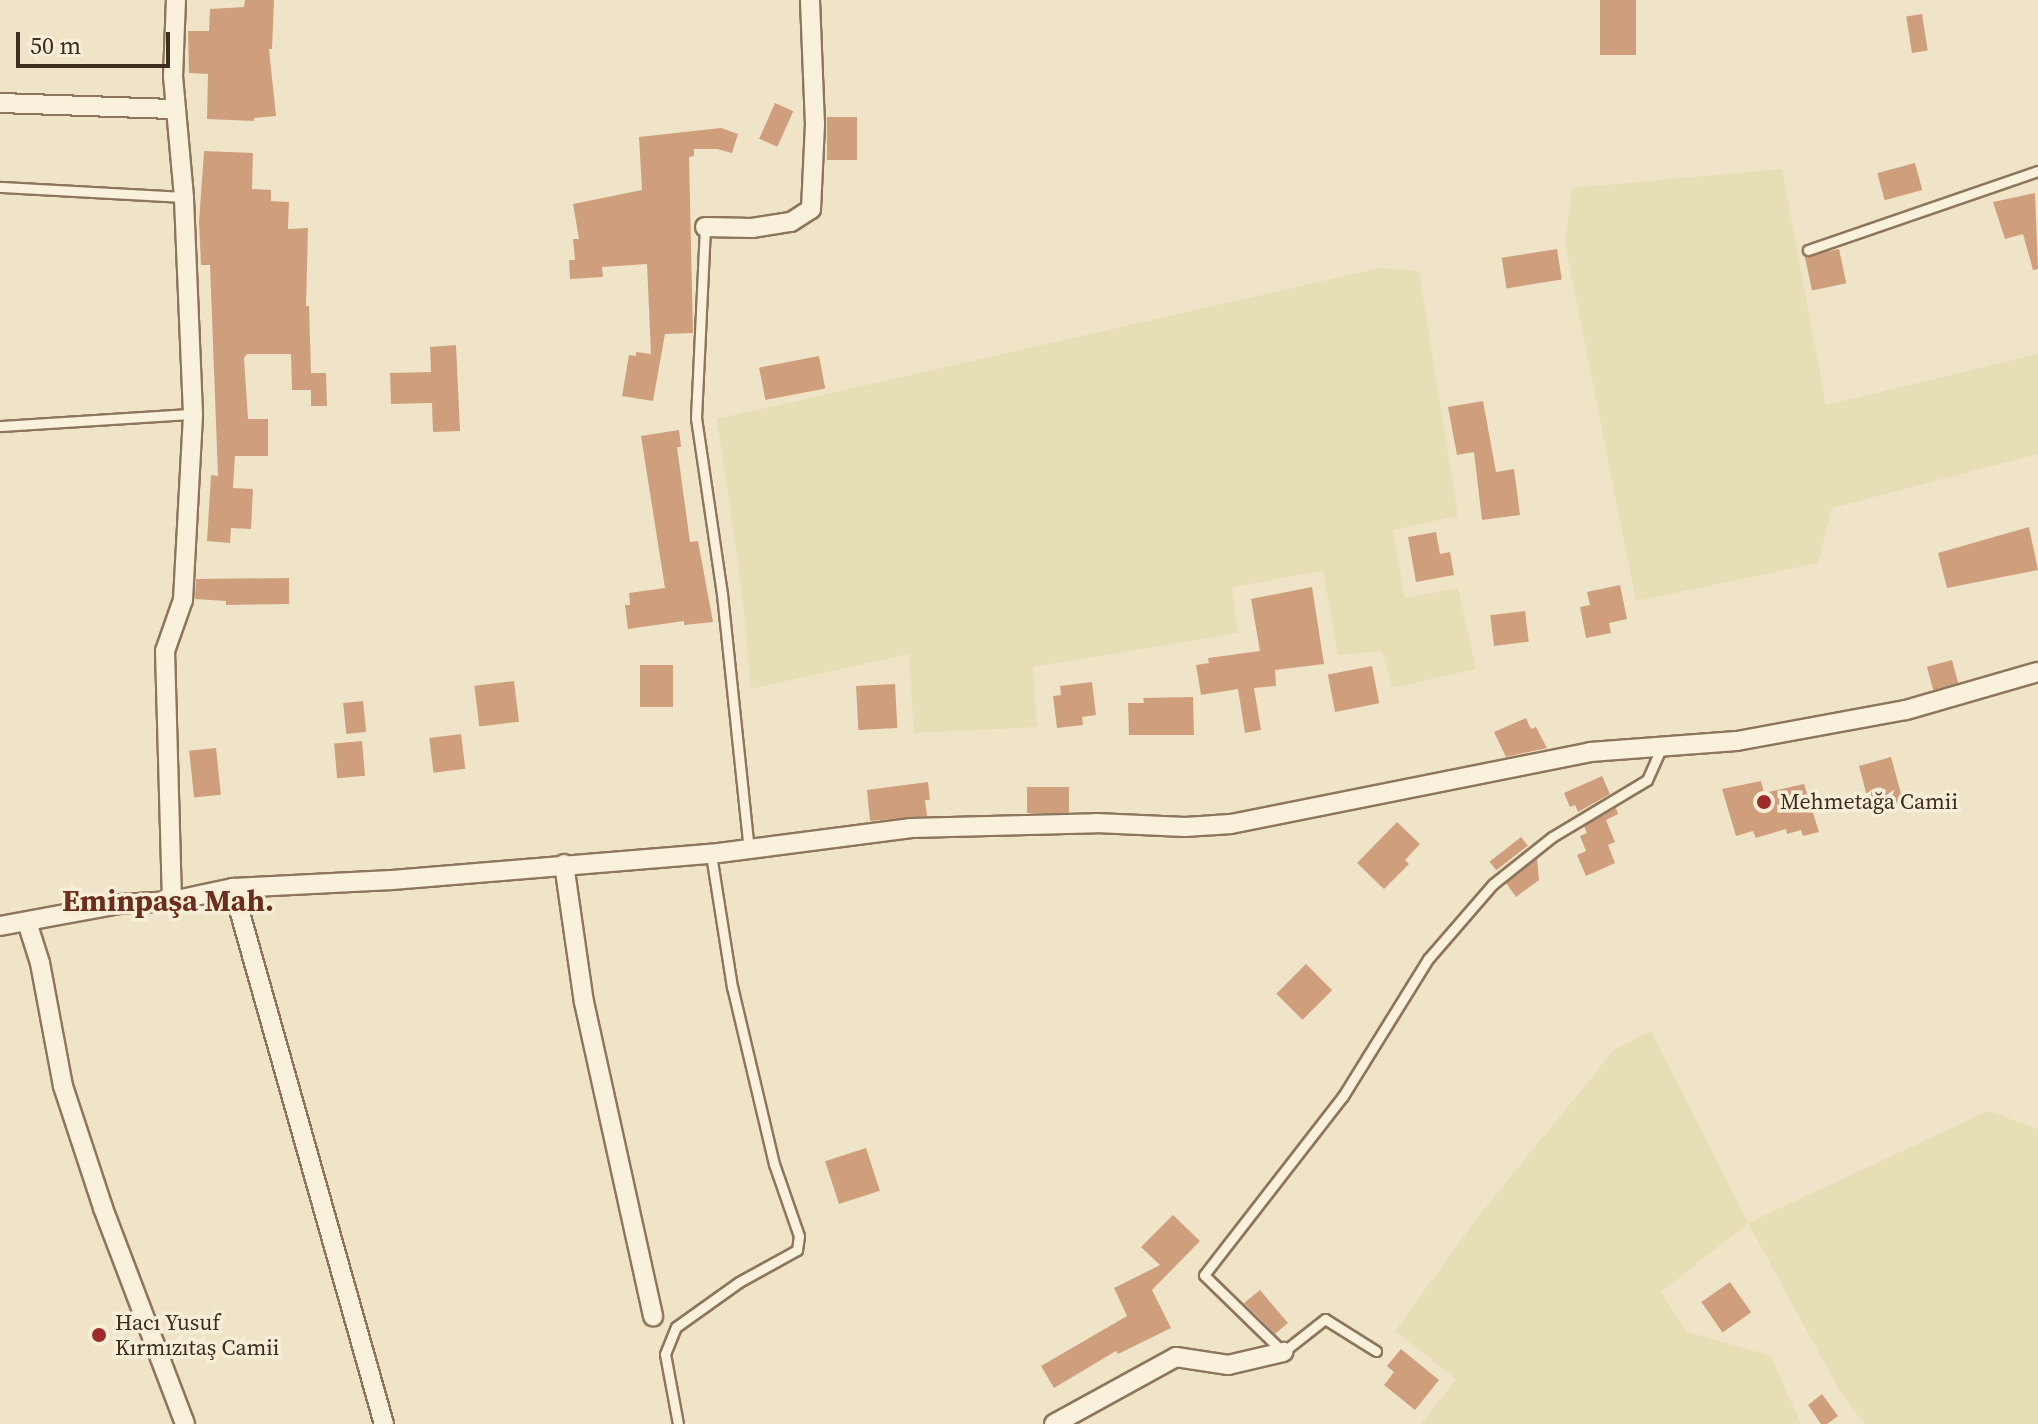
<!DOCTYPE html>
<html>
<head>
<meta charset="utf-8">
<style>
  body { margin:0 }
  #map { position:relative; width:2038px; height:1424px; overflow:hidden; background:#f0e4c8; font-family:"Source Serif 4",serif }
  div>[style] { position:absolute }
  .farmland>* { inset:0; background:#e6deb5 }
  .building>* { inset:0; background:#cf9f7d; transform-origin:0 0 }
  .roads { filter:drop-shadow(2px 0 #8d765c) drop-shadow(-2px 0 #8d765c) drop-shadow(0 2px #8d765c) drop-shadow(0 -2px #8d765c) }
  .lane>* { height:9px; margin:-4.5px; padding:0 4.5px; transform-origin:4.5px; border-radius:4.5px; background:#faf1dc }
  .street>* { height:18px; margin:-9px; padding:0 9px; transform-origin:9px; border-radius:9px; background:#faf1dc }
  .dots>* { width:22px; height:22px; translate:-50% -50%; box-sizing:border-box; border:4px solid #f7eed8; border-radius:50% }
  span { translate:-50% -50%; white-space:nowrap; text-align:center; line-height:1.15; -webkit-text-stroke:7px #f7eed8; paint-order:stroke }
  .poi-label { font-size:22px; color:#3d2e20 }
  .left { translate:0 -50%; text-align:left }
  .district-label { font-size:30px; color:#6b2e1e; font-weight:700 }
  .scale { position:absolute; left:16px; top:32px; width:154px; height:36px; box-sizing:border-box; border:4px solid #3d2e20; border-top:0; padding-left:10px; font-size:24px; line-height:28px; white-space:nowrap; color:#3d2e20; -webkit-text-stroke:6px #f7eed8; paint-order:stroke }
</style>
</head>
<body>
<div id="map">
  <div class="farmland">
    <div style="clip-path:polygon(1782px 169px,1826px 405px,2038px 354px,2038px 454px,1832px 508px,1818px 563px,1636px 601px,1565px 243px,1572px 188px)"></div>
    <div style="clip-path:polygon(1380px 268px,1419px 271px,1458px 516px,1393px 530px,1405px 598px,1458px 588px,1476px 669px,1392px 688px,1382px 651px,1338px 655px,1323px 571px,1232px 587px,1238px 633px,1033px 667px,1037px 727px,914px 733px,909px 654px,751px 689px,742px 591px,717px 419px)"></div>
    <div style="clip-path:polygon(1651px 1031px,1748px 1223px,1988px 1111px,2038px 1129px,2038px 1424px,1865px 1424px,1842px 1395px,1748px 1223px,1661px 1292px,1687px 1332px,1771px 1356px,1801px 1424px,1421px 1424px,1456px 1379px,1395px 1331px,1480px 1214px,1614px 1050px)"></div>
  </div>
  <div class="building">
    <div style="clip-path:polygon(245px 0,274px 0,272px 49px,269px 49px,276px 116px,254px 118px,254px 121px,207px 119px,208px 74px,189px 73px,188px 31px,209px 31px,210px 9px,244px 7px)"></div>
    <div style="left:1600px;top:0;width:36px;height:55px"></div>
    <div style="left:1922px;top:14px;width:37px;height:16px;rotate:81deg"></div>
    <div style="left:775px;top:103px;width:20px;height:39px;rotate:24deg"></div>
    <div style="left:827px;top:117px;width:30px;height:43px"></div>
    <div style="clip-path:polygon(721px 128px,738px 134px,732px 153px,717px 149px,694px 149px,694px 156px,689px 157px,693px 333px,665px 334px,653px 401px,622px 396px,629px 355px,636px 356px,636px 352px,651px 354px,647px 264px,602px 267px,603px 277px,570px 279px,569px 260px,575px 260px,573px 239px,579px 239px,573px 204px,642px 190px,639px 137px)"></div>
    <div style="clip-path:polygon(204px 151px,253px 153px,252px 189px,271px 190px,271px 201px,289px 202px,288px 229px,308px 228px,306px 306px,309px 306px,311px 373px,326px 373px,327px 406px,311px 406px,311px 390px,292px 390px,291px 354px,247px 354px,244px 358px,248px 419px,268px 419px,268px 456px,235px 456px,233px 488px,253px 489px,251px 529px,231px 528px,230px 543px,207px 541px,211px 475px,218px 476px,210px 265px,201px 265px,199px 222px)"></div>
    <div style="left:1915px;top:163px;width:28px;height:39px;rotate:75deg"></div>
    <div style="clip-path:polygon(2035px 193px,2038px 269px,2033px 270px,2023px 234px,2005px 239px,1993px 202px)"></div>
    <div style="left:1557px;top:249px;width:31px;height:56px;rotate:81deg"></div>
    <div style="left:1839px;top:249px;width:35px;height:35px;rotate:78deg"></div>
    <div style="clip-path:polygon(456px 345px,460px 431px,433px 432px,432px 403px,391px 404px,390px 373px,431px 372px,430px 347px)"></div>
    <div style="left:819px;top:356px;width:33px;height:61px;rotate:79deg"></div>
    <div style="clip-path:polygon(1483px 401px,1496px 472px,1514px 469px,1520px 515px,1482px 520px,1474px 452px,1457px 455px,1448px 407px)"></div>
    <div style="clip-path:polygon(679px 430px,681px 447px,677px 447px,690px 542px,698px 541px,713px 622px,684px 625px,684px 621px,628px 629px,625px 605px,630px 605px,629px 593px,665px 588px,641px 436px)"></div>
    <div style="clip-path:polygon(2029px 527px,2038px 570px,1947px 588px,1938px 553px)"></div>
    <div style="clip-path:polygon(1436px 532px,1440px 554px,1450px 552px,1454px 575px,1416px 582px,1408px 537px)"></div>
    <div style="clip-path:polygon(289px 578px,289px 604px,226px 605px,226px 601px,195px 599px,196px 579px)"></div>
    <div style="clip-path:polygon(1620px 585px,1627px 619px,1609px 623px,1611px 633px,1586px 638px,1580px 607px,1590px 605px,1587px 592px)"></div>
    <div style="clip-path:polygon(1312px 587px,1324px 664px,1275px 670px,1276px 686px,1254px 688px,1261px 730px,1245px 733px,1238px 689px,1201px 695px,1196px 665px,1209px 663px,1208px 658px,1260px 651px,1251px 599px)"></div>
    <div style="left:1525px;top:611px;width:31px;height:35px;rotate:83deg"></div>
    <div style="left:1952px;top:660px;width:24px;height:26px;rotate:75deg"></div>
    <div style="left:640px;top:665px;width:33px;height:42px"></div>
    <div style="left:1372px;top:666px;width:38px;height:45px;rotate:79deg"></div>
    <div style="left:514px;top:681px;width:41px;height:40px;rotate:83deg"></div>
    <div style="clip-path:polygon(1092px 682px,1096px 715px,1082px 717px,1083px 725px,1057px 728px,1053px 696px,1061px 695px,1060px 686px)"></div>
    <div style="left:895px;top:684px;width:44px;height:39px;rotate:87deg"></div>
    <div style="clip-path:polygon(1193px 697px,1194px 735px,1129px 735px,1128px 703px,1144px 703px,1143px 698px)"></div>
    <div style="left:363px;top:701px;width:31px;height:20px;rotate:84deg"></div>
    <div style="clip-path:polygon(1526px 718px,1531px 729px,1536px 727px,1547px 748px,1506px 757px,1494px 732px)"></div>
    <div style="left:461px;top:734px;width:35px;height:32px;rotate:83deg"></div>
    <div style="left:362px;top:741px;width:35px;height:28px;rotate:85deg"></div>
    <div style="left:216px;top:748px;width:47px;height:27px;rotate:84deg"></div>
    <div style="clip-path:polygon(1891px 757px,1903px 801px,1885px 805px,1884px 800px,1869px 804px,1859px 766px)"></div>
    <div style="clip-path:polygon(1602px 776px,1610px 794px,1578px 812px,1575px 805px,1570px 807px,1564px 793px)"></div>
    <div style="clip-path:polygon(1761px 781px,1764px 793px,1804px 784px,1819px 832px,1803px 836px,1801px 830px,1787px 834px,1786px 829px,1756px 838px,1753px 831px,1736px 836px,1722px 789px)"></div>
    <div style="clip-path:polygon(928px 782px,930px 800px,925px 800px,927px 816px,870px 821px,867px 790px)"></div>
    <div style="left:1027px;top:787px;width:42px;height:26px"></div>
    <div style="clip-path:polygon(1616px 808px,1618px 814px,1606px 820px,1615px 842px,1608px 845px,1615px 863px,1586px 876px,1577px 855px,1586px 851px,1580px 836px,1587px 833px,1584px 826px)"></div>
    <div style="clip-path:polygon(1397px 822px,1420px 844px,1405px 860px,1409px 864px,1384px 889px,1357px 863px)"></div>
    <div style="left:1521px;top:837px;width:11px;height:40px;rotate:52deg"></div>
    <div style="clip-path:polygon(1537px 858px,1539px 880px,1516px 897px,1506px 883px)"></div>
    <div style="left:1306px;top:964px;width:37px;height:42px;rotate:45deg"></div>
    <div style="left:866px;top:1148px;width:45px;height:43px;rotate:72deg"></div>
    <div style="clip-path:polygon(1173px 1215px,1200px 1241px,1152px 1290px,1171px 1328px,1118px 1354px,1116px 1351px,1054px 1388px,1041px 1366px,1127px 1316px,1114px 1288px,1160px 1265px,1141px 1247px)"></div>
    <div style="left:1730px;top:1282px;width:37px;height:35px;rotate:55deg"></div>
    <div style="clip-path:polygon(1260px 1290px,1288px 1323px,1275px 1334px,1244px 1303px)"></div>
    <div style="clip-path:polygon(1401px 1349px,1439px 1380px,1415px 1410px,1384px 1385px,1394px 1372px,1387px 1366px)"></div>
    <div style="clip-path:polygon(1822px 1394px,1838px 1416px,1827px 1424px,1821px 1424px,1808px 1405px)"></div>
  </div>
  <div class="roads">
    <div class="lane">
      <div style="left:0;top:187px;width:184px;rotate:3.1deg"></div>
      <div style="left:705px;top:227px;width:191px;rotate:92.7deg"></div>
      <div style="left:696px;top:418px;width:178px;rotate:81.6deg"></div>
      <div style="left:722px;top:594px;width:257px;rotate:84deg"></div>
      <div style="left:1808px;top:250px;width:243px;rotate:-19deg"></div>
      <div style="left:0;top:426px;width:193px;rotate:-3.6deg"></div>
      <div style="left:1376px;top:1351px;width:60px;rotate:-147.9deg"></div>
      <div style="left:1325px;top:1319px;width:53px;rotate:141.8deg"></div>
      <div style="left:1283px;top:1352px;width:110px;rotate:-135.7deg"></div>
      <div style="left:1204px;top:1275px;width:227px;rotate:-52.2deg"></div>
      <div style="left:1343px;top:1096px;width:161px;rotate:-58.2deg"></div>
      <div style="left:1428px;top:959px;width:99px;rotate:-49.1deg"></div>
      <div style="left:1493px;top:884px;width:75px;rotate:-38.5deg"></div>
      <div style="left:1552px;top:837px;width:111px;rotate:-31deg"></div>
      <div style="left:1647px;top:780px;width:34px;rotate:-66deg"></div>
      <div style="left:678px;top:1424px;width:71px;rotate:-100.5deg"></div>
      <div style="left:665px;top:1354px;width:29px;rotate:-68deg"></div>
      <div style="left:676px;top:1327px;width:77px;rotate:-35.5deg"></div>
      <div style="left:739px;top:1282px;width:66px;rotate:-28.9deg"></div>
      <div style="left:797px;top:1250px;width:14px;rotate:-82deg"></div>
      <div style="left:799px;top:1236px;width:76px;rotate:-109.1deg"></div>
      <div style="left:774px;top:1164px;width:182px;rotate:-103.3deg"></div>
      <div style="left:732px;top:987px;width:135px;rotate:-99deg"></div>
    </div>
    <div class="street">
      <div style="left:0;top:103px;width:176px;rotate:2deg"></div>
      <div style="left:705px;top:227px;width:47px;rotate:1.2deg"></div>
      <div style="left:752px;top:228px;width:39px;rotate:-9deg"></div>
      <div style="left:791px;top:222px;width:24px;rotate:-33deg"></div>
      <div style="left:811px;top:209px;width:84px;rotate:-87.3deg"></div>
      <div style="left:815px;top:125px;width:125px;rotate:-92.3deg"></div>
      <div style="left:564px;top:864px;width:139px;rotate:81.8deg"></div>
      <div style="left:584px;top:1002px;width:322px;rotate:77.6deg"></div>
      <div style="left:233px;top:888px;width:557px;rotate:74.27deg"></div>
      <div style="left:172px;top:901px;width:250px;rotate:-91.6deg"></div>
      <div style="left:165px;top:651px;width:54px;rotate:-70.6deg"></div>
      <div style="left:183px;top:600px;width:186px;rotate:-86.9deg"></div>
      <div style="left:193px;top:414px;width:217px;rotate:-92.4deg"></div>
      <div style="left:184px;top:197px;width:121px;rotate:-95.2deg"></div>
      <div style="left:173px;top:77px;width:77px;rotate:-87.8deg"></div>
      <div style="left:27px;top:922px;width:43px;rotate:72.4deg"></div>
      <div style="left:40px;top:963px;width:125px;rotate:79.4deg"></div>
      <div style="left:63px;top:1086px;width:128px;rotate:71.8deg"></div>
      <div style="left:103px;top:1208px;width:231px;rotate:69.2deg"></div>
      <div style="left:0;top:926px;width:122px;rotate:-10.4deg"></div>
      <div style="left:120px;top:904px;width:52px;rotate:-3.3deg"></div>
      <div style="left:172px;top:901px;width:62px;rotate:-12deg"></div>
      <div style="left:233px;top:888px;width:159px;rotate:-2.9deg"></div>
      <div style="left:392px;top:880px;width:320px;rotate:-4.7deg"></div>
      <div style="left:711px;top:854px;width:202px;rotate:-7.4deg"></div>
      <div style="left:911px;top:828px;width:185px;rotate:-1.5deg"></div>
      <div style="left:1096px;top:823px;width:89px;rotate:2.6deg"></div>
      <div style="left:1185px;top:827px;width:46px;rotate:-3.7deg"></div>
      <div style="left:1231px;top:824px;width:366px;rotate:-11.3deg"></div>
      <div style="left:1590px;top:752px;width:147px;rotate:-4.3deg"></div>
      <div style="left:1737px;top:741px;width:172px;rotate:-10.4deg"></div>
      <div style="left:1906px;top:710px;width:137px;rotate:-16.1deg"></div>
      <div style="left:1054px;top:1424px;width:139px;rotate:-28.8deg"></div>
      <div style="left:1176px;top:1357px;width:53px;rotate:8.7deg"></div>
      <div style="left:1228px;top:1365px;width:57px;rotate:-13.3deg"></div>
    </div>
  </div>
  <div class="dots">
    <div style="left:1764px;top:802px;background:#9e2a2b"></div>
    <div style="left:99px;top:1335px;background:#9e2a2b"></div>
  </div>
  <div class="poi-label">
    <span class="left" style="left:1780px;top:802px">Mehmetağa Camii</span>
    <span class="left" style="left:115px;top:1335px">Hacı Yusuf<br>Kırmızıtaş Camii</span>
  </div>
  <div class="district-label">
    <span style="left:168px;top:901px">Eminpaşa Mah.</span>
  </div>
  <div class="scale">50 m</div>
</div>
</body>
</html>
